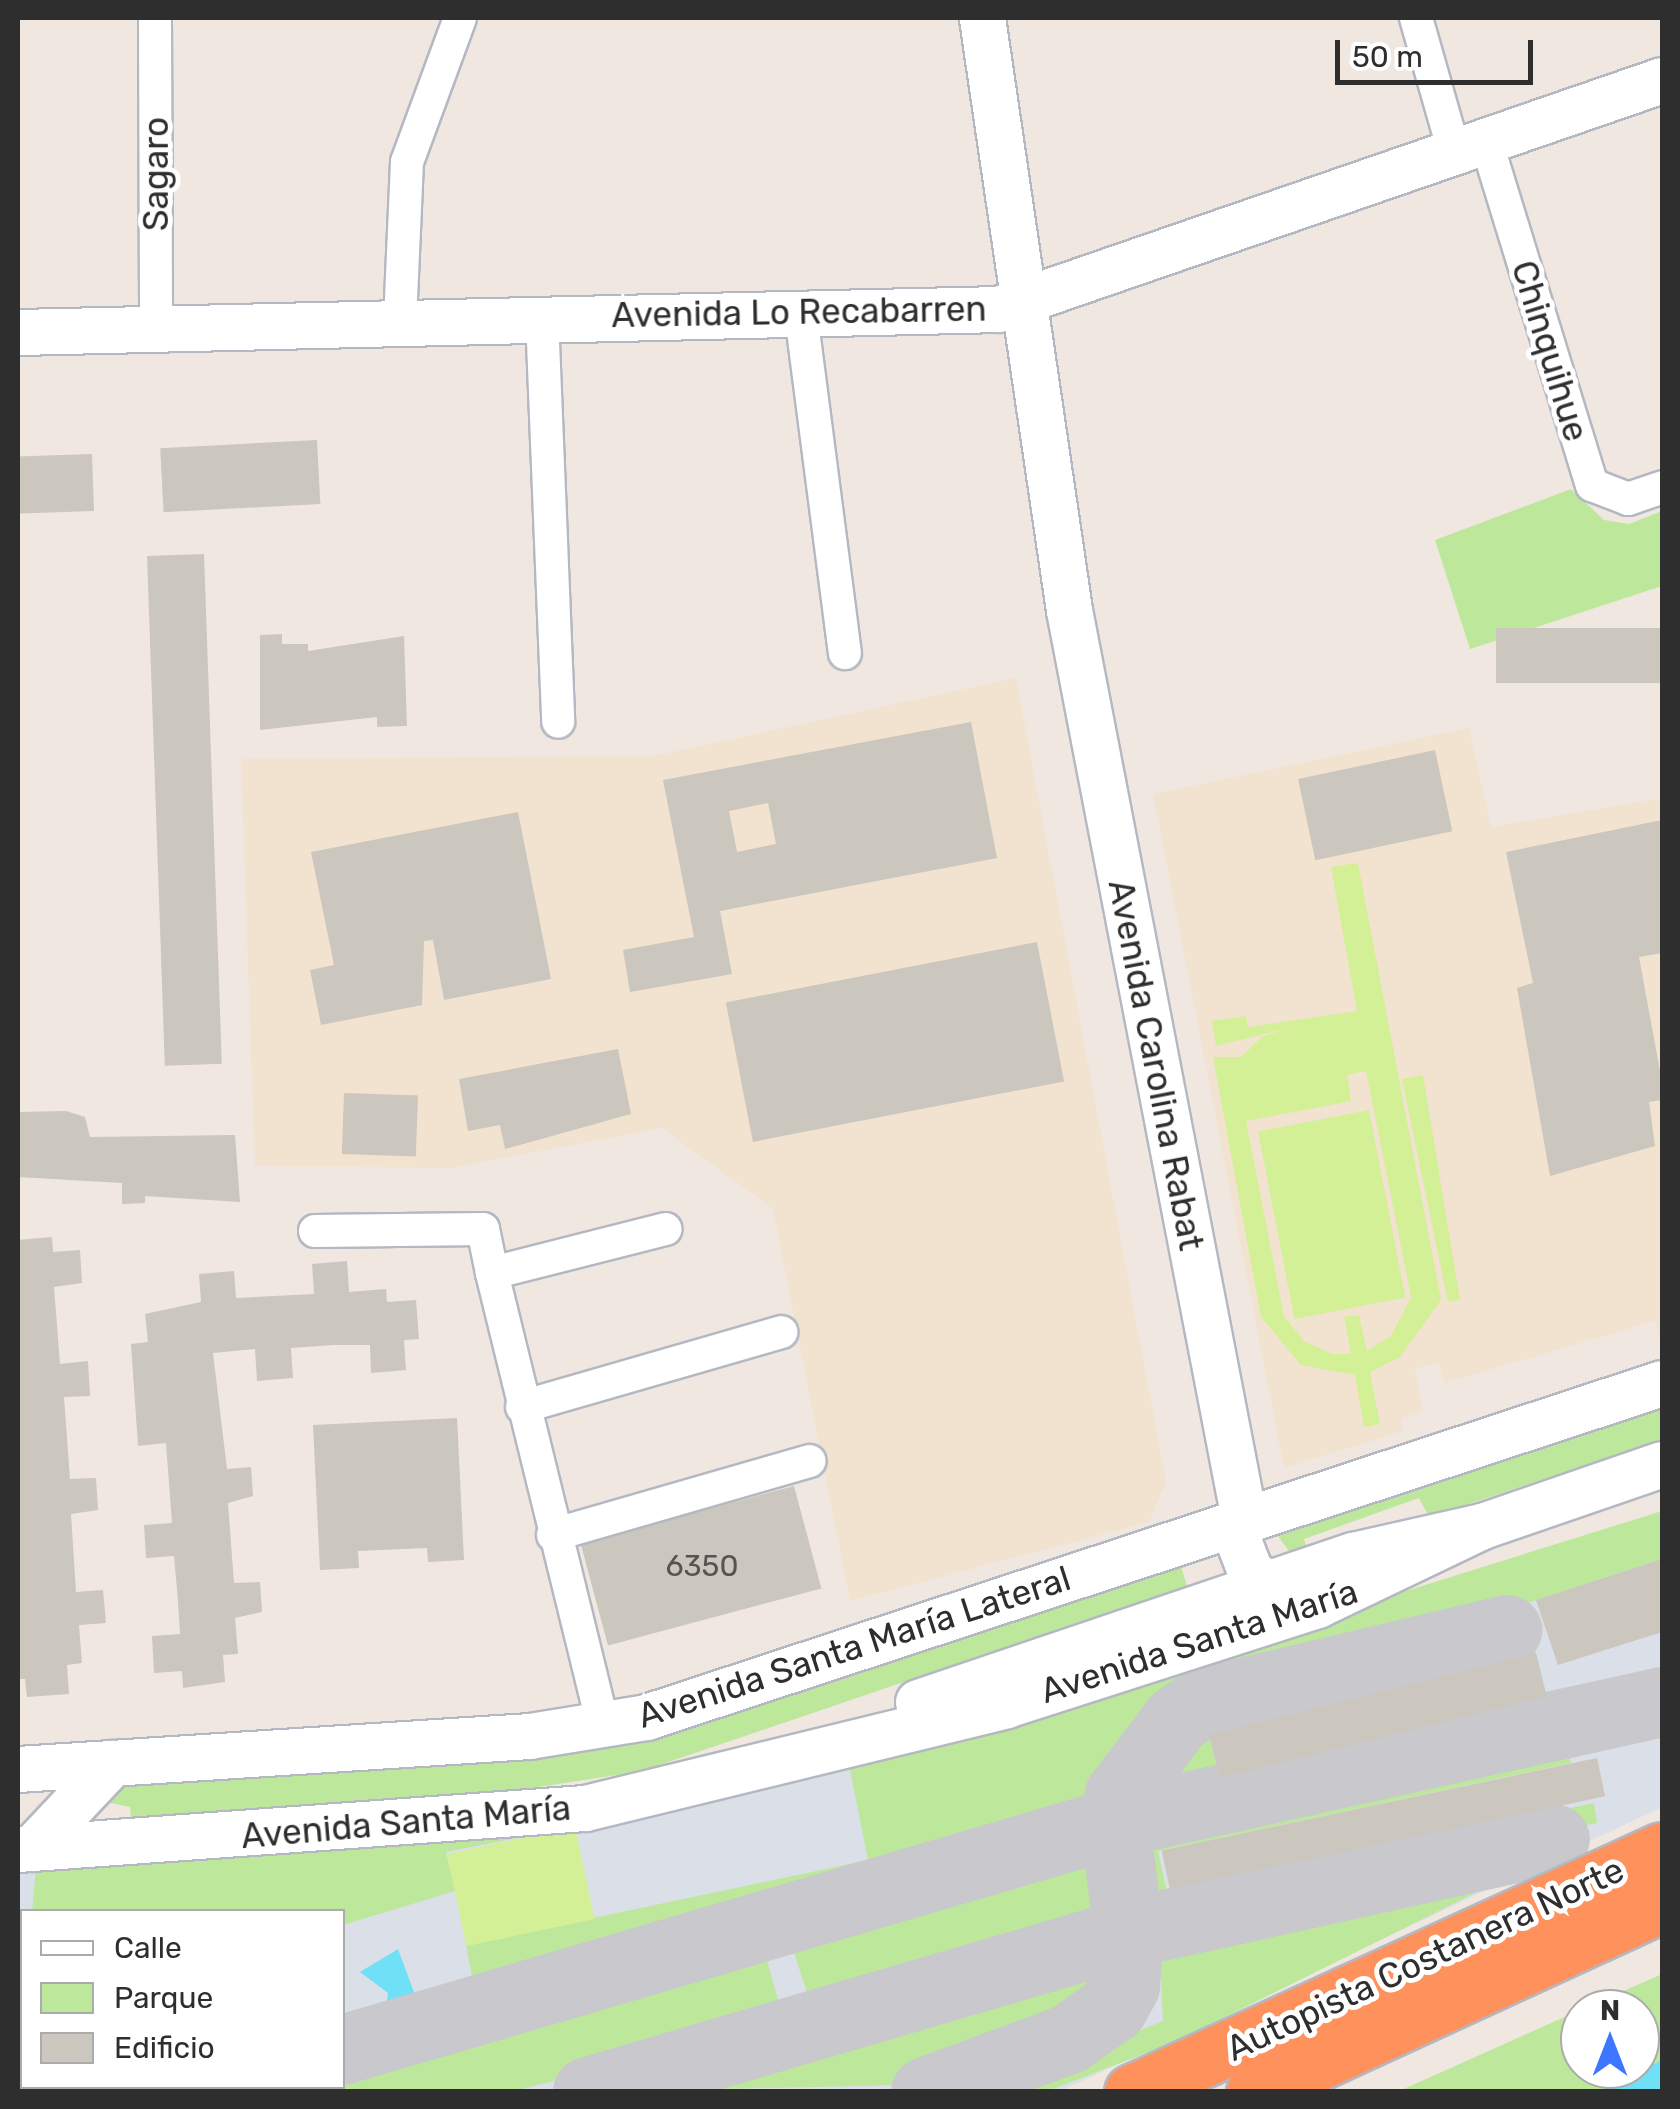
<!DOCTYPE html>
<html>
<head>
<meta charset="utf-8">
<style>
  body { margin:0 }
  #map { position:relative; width:1680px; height:2109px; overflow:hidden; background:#f0e7e0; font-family:Rubik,sans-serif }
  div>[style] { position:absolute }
  .education>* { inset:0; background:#f1e3d0 }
  .airport>* { inset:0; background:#dbdfe8 }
  .green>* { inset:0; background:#bde89b }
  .pitch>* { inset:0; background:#d3f096; transform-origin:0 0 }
  .water>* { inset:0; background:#6fe0f5 }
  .taxiway>* { height:70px; margin:-35px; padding:0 35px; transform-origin:35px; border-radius:35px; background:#c9c8cc }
  .building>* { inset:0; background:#cbc6be; transform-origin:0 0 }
  .roads { filter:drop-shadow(2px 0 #b4b8c2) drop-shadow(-2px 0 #b4b8c2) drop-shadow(0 2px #b4b8c2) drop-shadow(0 -2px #b4b8c2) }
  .street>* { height:32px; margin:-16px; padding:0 16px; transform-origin:16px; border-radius:16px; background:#fff }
  .secondary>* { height:45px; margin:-22.5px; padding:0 22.5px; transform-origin:22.5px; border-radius:22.5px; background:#fff }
  .highway>* { height:55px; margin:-27.5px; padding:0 27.5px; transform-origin:27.5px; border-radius:27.5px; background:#ff925c }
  span { translate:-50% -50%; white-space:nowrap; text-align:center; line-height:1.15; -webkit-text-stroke:10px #fff; paint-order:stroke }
  .number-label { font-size:30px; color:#555452 }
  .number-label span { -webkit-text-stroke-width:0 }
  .street-label { font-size:35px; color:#2e2e2e }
  .frame { position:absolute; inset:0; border:20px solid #2e2e2e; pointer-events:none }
  .legend { position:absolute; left:20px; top:1909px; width:325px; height:180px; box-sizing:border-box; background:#fff; border:2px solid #ababab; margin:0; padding:12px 18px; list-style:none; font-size:30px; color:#2e2e2e }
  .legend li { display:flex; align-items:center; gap:20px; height:50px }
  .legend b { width:50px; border:2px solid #ababab }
  .north { position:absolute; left:1560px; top:1989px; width:100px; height:100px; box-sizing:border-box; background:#fff; border:2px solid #ababab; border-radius:50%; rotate:0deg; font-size:28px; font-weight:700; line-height:40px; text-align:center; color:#2e2e2e }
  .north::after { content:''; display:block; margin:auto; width:35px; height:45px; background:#3e76ff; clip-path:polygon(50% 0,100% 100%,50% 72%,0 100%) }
  .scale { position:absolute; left:1335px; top:40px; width:198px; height:45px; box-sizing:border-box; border:5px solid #2e2e2e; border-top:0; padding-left:12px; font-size:30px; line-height:35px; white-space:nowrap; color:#2e2e2e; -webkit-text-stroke:8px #fff; paint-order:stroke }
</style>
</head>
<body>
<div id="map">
  <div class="education">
    <div style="clip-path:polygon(1016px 678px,1166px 1482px,1149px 1522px,850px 1601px,773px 1209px,662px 1128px,452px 1168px,255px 1166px,241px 759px,653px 756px)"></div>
    <div style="clip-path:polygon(1469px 728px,1491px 827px,1662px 798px,1662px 1343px,1655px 1321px,1445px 1383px,1439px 1362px,1415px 1369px,1423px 1411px,1402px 1419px,1403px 1431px,1284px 1468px,1153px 794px)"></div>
  </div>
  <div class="airport">
    <div style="clip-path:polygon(evenodd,1662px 1512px,1662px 1807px,1061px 2091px,18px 2092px,18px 1869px,477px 1838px,849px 1765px,1662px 1512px,22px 1912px,342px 1912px,342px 2086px,22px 2086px,22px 1912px)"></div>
  </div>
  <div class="green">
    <div style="clip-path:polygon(1571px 489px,1604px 520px,1629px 524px,1662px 511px,1662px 586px,1470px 649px,1435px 540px)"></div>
    <div style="clip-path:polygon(1662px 1396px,1662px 1440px,1429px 1517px,1419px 1498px,1304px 1539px,1309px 1557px,1296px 1561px,1275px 1532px)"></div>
    <div style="clip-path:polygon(1662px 1511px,1662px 1559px,1530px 1602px,1533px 1619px,1192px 1698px,1115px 1774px,1104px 1818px,343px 2045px,342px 2021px,473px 1981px,466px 1945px,868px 1860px,849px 1765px)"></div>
    <div style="clip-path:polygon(1178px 1556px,1187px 1586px,642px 1771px,475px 1797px,131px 1819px,130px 1807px,92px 1799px,109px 1782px,556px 1743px)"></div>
    <div style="clip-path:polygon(1533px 1638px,1536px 1653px,1208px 1732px,1219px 1775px,1547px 1697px,1550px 1717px,1157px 1802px,1145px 1779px,1207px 1715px)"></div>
    <div style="clip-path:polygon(1564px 1740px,1571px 1763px,1158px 1851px,1167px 1893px,1594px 1803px,1597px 1823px,1146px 1915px,1136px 1837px)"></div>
    <div style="clip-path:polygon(566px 1823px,575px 1827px,446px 1852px,455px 1891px,343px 1925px,342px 1912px,32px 1912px,36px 1867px,477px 1838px)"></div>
    <div style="clip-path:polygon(1076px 1849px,1106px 1873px,1114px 1924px,812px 2007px,788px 1935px)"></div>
    <div style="clip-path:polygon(1564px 1849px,1175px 2042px,1048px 2091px,988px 2092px,1163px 2021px,1159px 1942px)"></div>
    <div style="clip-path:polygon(762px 1942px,784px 2021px,515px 2091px,224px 2091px,342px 2086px,343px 2063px)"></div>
    <div style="clip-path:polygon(1100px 1959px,1089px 1994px,1064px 2022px,905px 2085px,633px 2091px)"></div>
    <div style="clip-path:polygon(1662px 1974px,1662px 2091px,1397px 2092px,1580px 2010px,1580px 2069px,1640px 2069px,1640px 2009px,1583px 2009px)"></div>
  </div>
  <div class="pitch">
    <div style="clip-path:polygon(evenodd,1358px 863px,1441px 1300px,1400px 1357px,1370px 1372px,1380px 1424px,1364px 1427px,1355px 1375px,1301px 1365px,1261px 1317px,1213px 1057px,1241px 1057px,1263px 1036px,1296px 1026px,1216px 1046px,1212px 1021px,1246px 1016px,1248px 1027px,1357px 1011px,1331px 867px,1358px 863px,1366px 1071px,1411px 1297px,1391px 1336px,1367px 1351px,1359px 1315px,1344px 1317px,1351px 1354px,1332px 1354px,1304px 1341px,1284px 1316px,1246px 1121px,1351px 1101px,1347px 1075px,1366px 1071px)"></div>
    <div style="clip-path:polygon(1423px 1075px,1460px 1300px,1448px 1302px,1402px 1079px)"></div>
    <div style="left:1369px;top:1110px;width:191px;height:113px;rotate:79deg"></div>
    <div style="left:575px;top:1827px;width:94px;height:131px;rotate:78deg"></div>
  </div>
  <div class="water">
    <div style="clip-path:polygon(398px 1949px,415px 1995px,387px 2002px,388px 1993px,360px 1972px)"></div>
    <div style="clip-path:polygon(1662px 2060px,1662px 2091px,1599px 2091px,1611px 2085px)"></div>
  </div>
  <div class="taxiway">
    <div style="left:342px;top:2050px;width:806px;rotate:-16.37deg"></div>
    <div style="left:1115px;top:1823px;width:560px;rotate:-12.47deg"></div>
    <div style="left:159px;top:2092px;width:23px;rotate:-15deg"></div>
    <div style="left:588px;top:2092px;width:564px;rotate:-16.38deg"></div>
    <div style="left:1129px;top:1933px;width:436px;rotate:-12.4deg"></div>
    <div style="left:926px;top:2092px;width:153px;rotate:-20.3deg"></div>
    <div style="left:1069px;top:2039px;width:54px;rotate:-35.2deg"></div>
    <div style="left:1113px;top:2008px;width:25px;rotate:-61deg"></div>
    <div style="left:1125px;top:1986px;width:53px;rotate:-85.7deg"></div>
    <div style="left:1129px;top:1933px;width:111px;rotate:-97.3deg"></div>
    <div style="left:1115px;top:1823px;width:28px;rotate:-80deg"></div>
    <div style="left:1120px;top:1795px;width:94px;rotate:-52.8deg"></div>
    <div style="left:1177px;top:1720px;width:29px;rotate:-35deg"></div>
    <div style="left:1201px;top:1703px;width:315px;rotate:-13.4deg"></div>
  </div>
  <div class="building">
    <div style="left:317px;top:440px;width:64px;height:157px;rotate:87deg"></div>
    <div style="left:92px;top:454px;width:57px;height:74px;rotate:88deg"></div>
    <div style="left:204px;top:554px;width:510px;height:57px;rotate:88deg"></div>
    <div style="left:1662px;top:628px;width:55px;height:166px;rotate:90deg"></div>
    <div style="clip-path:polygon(282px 634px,282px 644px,308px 644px,308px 651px,404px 636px,407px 726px,377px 727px,377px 717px,260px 730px,260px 635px)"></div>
    <div style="clip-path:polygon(evenodd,971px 722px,997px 858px,720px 911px,732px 974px,630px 992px,623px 950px,694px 937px,663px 780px,971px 722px,768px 803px,776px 844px,737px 852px,729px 811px,768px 803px)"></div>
    <div style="left:1435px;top:750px;width:83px;height:140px;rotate:78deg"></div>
    <div style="clip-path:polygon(518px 812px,551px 979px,444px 1000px,433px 940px,424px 941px,422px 1005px,321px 1025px,310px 970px,334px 965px,311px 852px)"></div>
    <div style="clip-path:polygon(1662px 820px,1662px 953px,1639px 957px,1662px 1082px,1662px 1100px,1649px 1102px,1655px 1146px,1550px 1176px,1517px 988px,1533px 983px,1506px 852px)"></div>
    <div style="left:1037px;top:942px;width:142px;height:317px;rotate:79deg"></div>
    <div style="clip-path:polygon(618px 1049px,631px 1114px,505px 1149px,500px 1125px,468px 1131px,459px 1079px)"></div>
    <div style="left:344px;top:1093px;width:74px;height:61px;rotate:2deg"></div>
    <div style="clip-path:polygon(66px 1111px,85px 1117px,90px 1137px,235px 1135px,240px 1202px,145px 1196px,145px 1203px,122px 1204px,122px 1183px,18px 1177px,18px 1112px)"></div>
    <div style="clip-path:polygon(52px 1237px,53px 1252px,80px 1250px,82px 1283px,54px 1287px,60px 1364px,88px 1361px,90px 1396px,64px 1397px,70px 1479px,96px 1478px,98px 1510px,71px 1514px,76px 1592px,103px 1590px,106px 1623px,79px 1625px,82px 1663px,67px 1665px,69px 1694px,27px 1697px,25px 1679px,18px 1679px,18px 1240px)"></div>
    <div style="clip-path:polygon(347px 1261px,349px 1292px,386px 1289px,387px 1302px,416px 1300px,419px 1339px,404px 1340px,406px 1370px,371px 1373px,370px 1345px,333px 1345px,291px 1348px,293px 1378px,257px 1381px,255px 1349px,213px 1353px,227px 1469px,251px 1467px,253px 1496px,228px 1503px,234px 1583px,260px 1582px,262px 1612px,235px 1618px,238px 1654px,223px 1655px,225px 1682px,183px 1688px,182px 1671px,154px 1673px,152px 1636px,180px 1634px,178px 1601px,174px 1556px,146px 1558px,144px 1525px,172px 1523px,166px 1443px,138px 1446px,131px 1344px,148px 1342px,145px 1314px,201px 1302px,199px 1274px,234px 1271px,236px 1298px,314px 1294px,312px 1264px)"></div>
    <div style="clip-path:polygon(457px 1418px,464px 1560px,428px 1562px,427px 1548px,358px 1551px,359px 1568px,320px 1570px,313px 1425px)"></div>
    <div style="left:794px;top:1486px;width:106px;height:221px;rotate:75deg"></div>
    <div style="clip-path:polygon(1662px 1559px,1662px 1632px,1558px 1665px,1536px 1600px)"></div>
    <div style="left:1536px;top:1653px;width:45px;height:337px;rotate:76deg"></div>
    <div style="left:1597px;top:1758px;width:39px;height:445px;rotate:78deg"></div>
  </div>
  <div class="roads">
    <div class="street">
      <div style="left:155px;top:18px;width:312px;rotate:89.8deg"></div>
      <div style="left:1416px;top:18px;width:142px;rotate:74.1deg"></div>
      <div style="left:1487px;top:144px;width:357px;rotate:72.9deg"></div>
      <div style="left:1592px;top:485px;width:39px;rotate:21deg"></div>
      <div style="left:1628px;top:499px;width:36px;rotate:-19deg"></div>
      <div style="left:801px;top:315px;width:341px;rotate:82.6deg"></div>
      <div style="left:542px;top:317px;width:405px;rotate:87.7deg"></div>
      <div style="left:400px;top:322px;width:160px;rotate:-87.5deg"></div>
      <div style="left:407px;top:162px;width:153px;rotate:-69.8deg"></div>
      <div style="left:315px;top:1231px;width:168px;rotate:-0.7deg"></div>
      <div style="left:483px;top:1229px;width:45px;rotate:78.4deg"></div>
      <div style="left:492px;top:1273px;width:179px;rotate:-14.2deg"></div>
      <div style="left:492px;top:1273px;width:466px;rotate:76.2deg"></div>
      <div style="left:522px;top:1407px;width:270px;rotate:-16.1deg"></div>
      <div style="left:553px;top:1535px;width:267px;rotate:-16.1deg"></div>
    </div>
    <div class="secondary">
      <div style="left:982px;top:18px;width:598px;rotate:81.64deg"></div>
      <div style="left:1069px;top:610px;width:926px;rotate:79.1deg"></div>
      <div style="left:1244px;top:1519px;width:22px;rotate:106deg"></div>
      <div style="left:1238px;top:1540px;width:33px;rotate:69deg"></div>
      <div style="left:1250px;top:1571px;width:21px;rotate:37deg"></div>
      <div style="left:18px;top:332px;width:980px;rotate:-1.34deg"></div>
      <div style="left:998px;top:309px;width:702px;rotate:-19.03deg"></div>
      <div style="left:918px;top:1702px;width:459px;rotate:-18.7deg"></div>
      <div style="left:1353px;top:1555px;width:132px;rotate:-12.7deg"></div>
      <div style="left:1482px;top:1526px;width:190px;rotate:-19deg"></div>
      <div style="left:18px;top:1769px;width:512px;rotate:-3.69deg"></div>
      <div style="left:529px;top:1736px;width:119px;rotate:-9.2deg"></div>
      <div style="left:646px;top:1717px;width:1069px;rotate:-18.2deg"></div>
      <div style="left:32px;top:1848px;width:117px;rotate:-46.7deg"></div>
      <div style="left:18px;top:1849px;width:568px;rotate:-4.14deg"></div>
      <div style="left:585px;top:1808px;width:433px;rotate:-13.7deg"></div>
      <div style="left:1006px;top:1705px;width:327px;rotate:-17.8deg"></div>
      <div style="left:1317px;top:1605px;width:183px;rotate:-25.6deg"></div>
    </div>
    <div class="highway">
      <div style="left:1132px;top:2092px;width:583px;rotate:-24.54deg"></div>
      <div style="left:1254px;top:2092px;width:449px;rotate:-24.7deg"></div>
    </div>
  </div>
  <div class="number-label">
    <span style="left:702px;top:1566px">6350</span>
  </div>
  <div class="street-label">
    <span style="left:156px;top:174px;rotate:-90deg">Sagaro</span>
    <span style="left:799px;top:312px;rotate:-1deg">Avenida Lo Recabarren</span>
    <span style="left:1550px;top:351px;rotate:73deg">Chinquihue</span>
    <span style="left:1156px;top:1065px;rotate:79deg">Avenida Carolina Rabat</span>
    <span style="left:1199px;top:1641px;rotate:-18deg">Avenida Santa María</span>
    <span style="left:854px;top:1647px;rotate:-18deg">Avenida Santa María Lateral</span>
    <span style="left:406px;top:1822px;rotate:-5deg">Avenida Santa María</span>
    <span style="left:1425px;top:1959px;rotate:-25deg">Autopista Costanera Norte</span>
  </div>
  <div class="frame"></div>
  <ul class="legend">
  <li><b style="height:12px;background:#fff"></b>Calle</li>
  <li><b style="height:28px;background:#bde89b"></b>Parque</li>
  <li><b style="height:28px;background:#cbc6be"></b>Edificio</li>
  </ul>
  <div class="north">N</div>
  <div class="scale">50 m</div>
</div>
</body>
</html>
